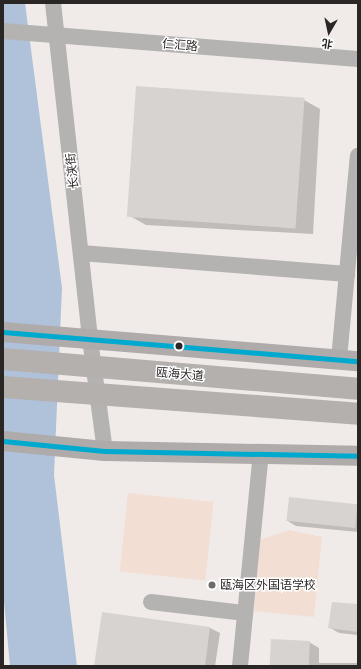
<!DOCTYPE html>
<html>
<head>
<meta charset="utf-8">
<style>
  body { margin:0 }
  #map { position:relative; width:361px; height:669px; overflow:hidden; background:#f0ebe8; font-family:"PT Sans Narrow","Noto Sans SC",sans-serif }
  div>[style] { position:absolute }
  .green>* { inset:0; background:#f3ded4; transform-origin:0 0 }
  .water>* { inset:0; background:#b0c2da }
  .shadow>* { inset:0; background:#0003 }
  .building>* { inset:0; background:#d7d3d1; transform-origin:0 0 }
  .minor>* { height:16px; margin:-8px; padding:0 8px; transform-origin:8px; border-radius:8px; background:#b4b3b2 }
  .major>* { height:20px; margin:-10px; padding:0 10px; transform-origin:10px; border-radius:10px; background:#aeabaa }
  .highway>* { height:22px; margin:-11px; padding:0 11px; transform-origin:11px; border-radius:11px; background:#b3b0ad }
  .bus-1>* { height:5px; margin:-2.5px; padding:0 2.5px; transform-origin:2.5px; border-radius:2.5px; background:#00a9ce }
  .dots>* { width:11px; height:11px; translate:-50% -50%; box-sizing:border-box; border:2px solid #fff; border-radius:50% }
  span { translate:-50% -50%; white-space:nowrap; text-align:center; line-height:1.15; -webkit-text-stroke:3px #fff; paint-order:stroke }
  .street-label { font-size:12px; color:#2a2625 }
  .poi-label { font-size:12px; color:#2a2625 }
  .left { translate:0 -50%; text-align:left }
  .frame { position:absolute; inset:0; border:4px solid #2a2625; pointer-events:none }
  .north { position:absolute; left:309px; top:12px; width:40px; height:40px; -webkit-text-stroke:3px #fff; paint-order:stroke; rotate:189deg; font-size:11px; font-weight:700; line-height:16px; text-align:center; color:#2a2625 }
  .north::after { content:''; display:block; margin:auto; width:14px; height:18px; background:#2a2625; clip-path:polygon(50% 0,100% 100%,50% 72%,0 100%) }
</style>
</head>
<body>
<div id="map">
  <div class="green">
    <div style="left:128px;top:493px;width:86px;height:79px;rotate:6deg"></div>
    <div style="clip-path:polygon(289px 530px,322px 537px,314px 617px,254px 611px,260px 540px)"></div>
  </div>
  <div class="water">
    <div style="clip-path:polygon(3px 3px,25px 3px,62px 288px,54px 475px,77px 666px,10px 666px,3px 591px)"></div>
  </div>
  <div class="shadow">
    <div style="clip-path:polygon(137px 87px,304px 100px,320px 109px,313px 234px,146px 225px,130px 216px)"></div>
    <div style="clip-path:polygon(358px 505px,358px 532px,296px 526px,286px 520px)"></div>
    <div style="clip-path:polygon(358px 605px,358px 635px,339px 633px,329px 627px)"></div>
    <div style="clip-path:polygon(103px 613px,210px 628px,220px 633px,215px 666px,95px 666px)"></div>
    <div style="clip-path:polygon(309px 642px,319px 648px,319px 663px,358px 663px,358px 666px,270px 666px)"></div>
  </div>
  <div class="building">
    <div style="left:136px;top:86px;width:169px;height:131px;rotate:4deg"></div>
    <div style="left:289px;top:497px;width:69px;height:24px;rotate:6deg"></div>
    <div style="clip-path:polygon(332px 602px,358px 604px,358px 632px,328px 628px)"></div>
    <div style="clip-path:polygon(102px 612px,210px 627px,205px 666px,94px 666px)"></div>
    <div style="left:271px;top:639px;width:39px;height:27px;rotate:3deg"></div>
  </div>
  <div class="minor">
    <div style="left:53px;top:3px;width:338px;rotate:83.7deg"></div>
    <div style="left:90px;top:339px;width:113px;rotate:82.4deg"></div>
    <div style="left:3px;top:31px;width:356px;rotate:4.5deg"></div>
    <div style="left:81px;top:253px;width:267px;rotate:4.5deg"></div>
    <div style="left:339px;top:359px;width:204px;rotate:-84.7deg"></div>
    <div style="left:151px;top:602px;width:95px;rotate:6.7deg"></div>
    <div style="left:240px;top:666px;width:214px;rotate:-84.4deg"></div>
  </div>
  <div class="major">
    <div style="left:3px;top:332px;width:356px;rotate:4.7deg"></div>
    <div style="left:3px;top:441px;width:102px;rotate:5.6deg"></div>
    <div style="left:105px;top:451px;width:253px;rotate:1.1deg"></div>
  </div>
  <div class="highway">
    <div style="left:3px;top:359px;width:356px;rotate:4.8deg"></div>
    <div style="left:3px;top:387px;width:356px;rotate:4.3deg"></div>
  </div>
  <div class="bus-1">
    <div style="left:3px;top:332px;width:356px;rotate:4.7deg"></div>
    <div style="left:3px;top:441px;width:102px;rotate:5.6deg"></div>
    <div style="left:105px;top:451px;width:253px;rotate:1.1deg"></div>
  </div>
  <div class="dots">
    <div style="left:179px;top:346px;background:#2a2625"></div>
    <div style="left:212px;top:585px;background:#6f6b69"></div>
  </div>
  <div class="street-label">
    <span style="left:180px;top:45px;rotate:5deg">仁汇路</span>
    <span style="left:72px;top:171px;rotate:-96deg">长浃街</span>
    <span style="left:180px;top:374px;rotate:5deg">瓯海大道</span>
  </div>
  <div class="poi-label">
    <span class="left" style="left:220px;top:585px">瓯海区外国语学校</span>
  </div>
  <div class="frame"></div>
  <div class="north">北</div>
</div>
</body>
</html>
